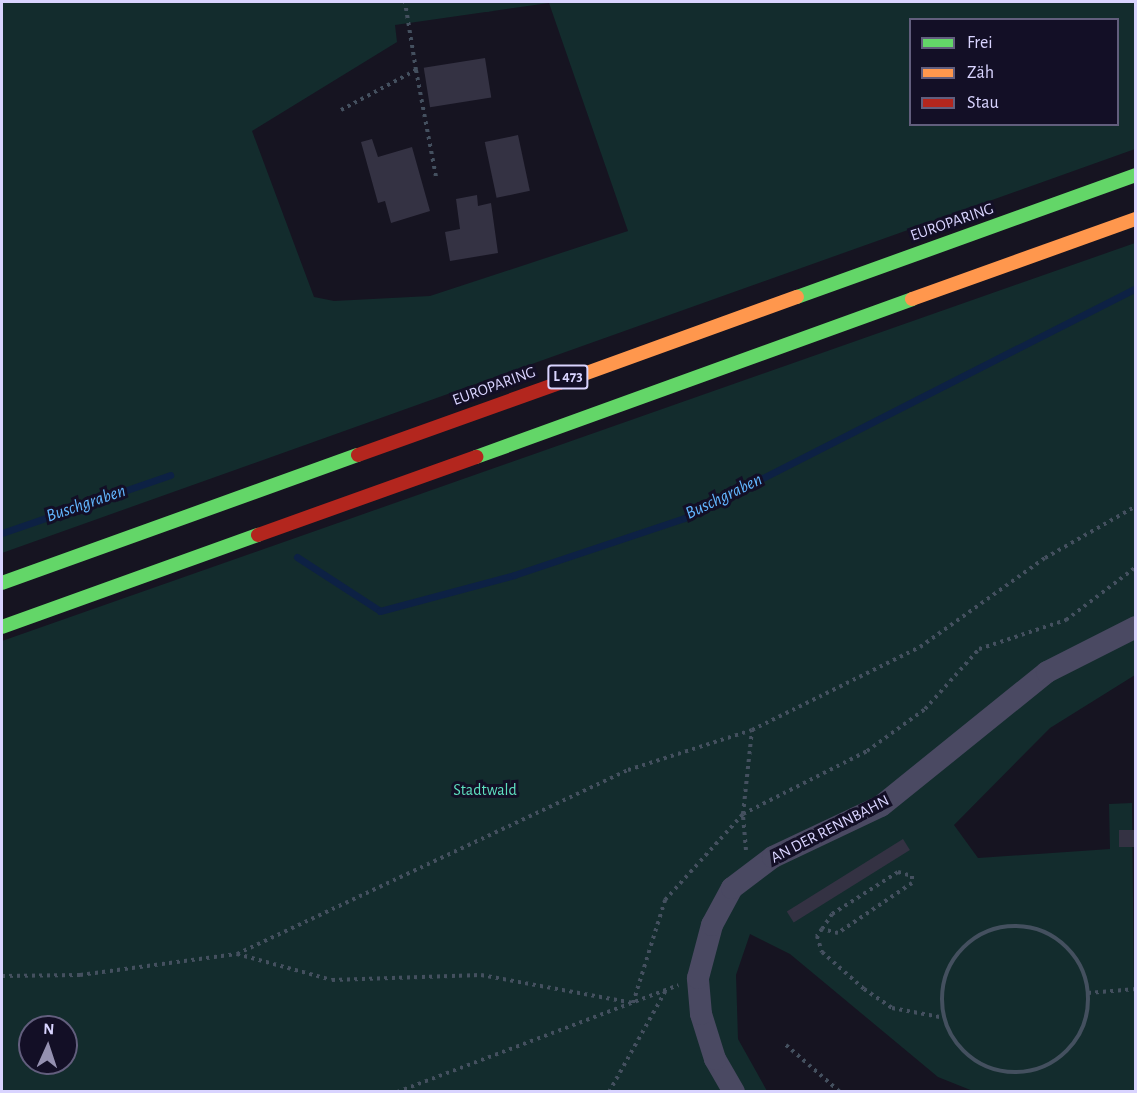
<!DOCTYPE html>
<html>
<head>
<meta charset="utf-8">
<style>
  body { margin:0 }
  #map { position:relative; width:1137px; height:1093px; overflow:hidden; background:#161421; font-family:"Alegreya Sans",sans-serif }
  div>[style] { position:absolute }
  .green>* { inset:0; background:#132c2d }
  .stream>* { height:7px; margin:-3.5px; padding:0 3.5px; transform-origin:3.5px; border-radius:3.5px; background:#0d2144 }
  .building>* { inset:0; background:#343243; transform-origin:0 0 }
  .path>* { height:4px; margin-top:-2px; transform-origin:0; background:repeating-linear-gradient(90deg,#44505f 0 3px,transparent 0 7.5px) }
  .path>.ring { margin:-2px; padding:0; box-sizing:content-box; background:none; border:4px solid #44505f; border-radius:50% }
  .street>* { height:22px; margin:-11px; padding:0 11px; transform-origin:11px; border-radius:11px; background:#4a4962 }
  .fast>* { height:14px; margin:-7px; padding:0 7px; transform-origin:7px; border-radius:7px; background:#63d668 }
  .slow>* { height:14px; margin:-7px; padding:0 7px; transform-origin:7px; border-radius:7px; background:#ff974d }
  .jam>* { height:14px; margin:-7px; padding:0 7px; transform-origin:7px; border-radius:7px; background:#b3261e }
  span { translate:-50% -50%; white-space:nowrap; text-align:center; line-height:1.15; -webkit-text-stroke:6px #130f26; paint-order:stroke }
  .shield-label span { padding:2px 4px; background:#130f26; border:2px solid; border-radius:4px; -webkit-text-stroke-width:0 }
  .shield-label { font-size:15px; color:#d9d4ff; font-weight:700 }
  .street-label { font-size:16px; color:#d9d4ff }
  .park-label { font-size:16px; color:#5fe0c0 }
  .water-label { font-size:18px; color:#62b6ff; font-style:italic }
  .frame { position:absolute; inset:0; border:3px solid #d9d4ff; pointer-events:none }
  .legend { position:absolute; left:909px; top:18px; width:210px; height:108px; box-sizing:border-box; background:#130f26; border:2px solid #625e7d; margin:0; padding:8px 10px; list-style:none; font-size:18px; color:#d9d4ff }
  .legend li { display:flex; align-items:center; gap:12px; height:30px }
  .legend b { width:30px; border:2px solid #625e7d }
  .north { position:absolute; left:18px; top:1015px; width:60px; height:60px; box-sizing:border-box; background:#130f26; border:2px solid #625e7d; border-radius:50%; rotate:3deg; font-size:16px; font-weight:700; line-height:24px; text-align:center; color:#d9d4ff }
  .north::after { content:''; display:block; margin:auto; width:21px; height:27px; background:#9591b1; clip-path:polygon(50% 0,100% 100%,50% 72%,0 100%) }
</style>
</head>
<body>
<div id="map">
  <div class="green">
    <div style="clip-path:polygon(evenodd,2px 2px,1135px 2px,1135px 149px,2px 553px,2px 2px,549px 3px,628px 231px,430px 296px,334px 301px,314px 297px,252px 131px,397px 42px,395px 25px,549px 3px,2px 2px,910px 20px,1118px 20px,1118px 124px,910px 124px,910px 20px)"></div>
    <div style="clip-path:polygon(evenodd,1135px 243px,1135px 675px,1050px 728px,954px 825px,978px 858px,1110px 849px,1109px 804px,1132px 803px,1135px 1091px,973px 1091px,938px 1077px,790px 954px,750px 934px,736px 975px,738px 1039px,767px 1091px,2px 1091px,2px 641px,1135px 243px,30px 1027px,66px 1027px,66px 1063px,30px 1063px,30px 1027px)"></div>
  </div>
  <div class="stream">
    <div style="left:2px;top:533px;width:178px;rotate:-19deg"></div>
    <div style="left:297px;top:557px;width:99px;rotate:33deg"></div>
    <div style="left:380px;top:611px;width:139px;rotate:-15deg"></div>
    <div style="left:514px;top:575px;width:179px;rotate:-18.5deg"></div>
    <div style="left:684px;top:518px;width:507px;rotate:-26.97deg"></div>
  </div>
  <div class="building">
    <div style="left:485px;top:58px;width:40px;height:62px;rotate:81deg"></div>
    <div style="left:518px;top:135px;width:57px;height:34px;rotate:78deg"></div>
    <div style="clip-path:polygon(372px 139px,378px 157px,412px 147px,430px 211px,391px 223px,385px 201px,378px 203px,361px 142px)"></div>
    <div style="clip-path:polygon(477px 195px,478px 206px,491px 203px,498px 253px,450px 261px,445px 232px,460px 229px,456px 199px)"></div>
    <div style="left:1136px;top:830px;width:17px;height:17px;rotate:90deg"></div>
    <div style="left:903px;top:839px;width:13px;height:137px;rotate:58deg"></div>
  </div>
  <div class="path">
    <div style="left:416px;top:70px;width:109px;rotate:79.4deg"></div>
    <div style="left:341px;top:110px;width:85px;rotate:-28.1deg"></div>
    <div style="left:416px;top:70px;width:69px;rotate:-99.2deg"></div>
    <div style="left:746px;top:850px;width:36px;rotate:-95deg"></div>
    <div style="left:743px;top:814px;width:84px;rotate:-83.9deg"></div>
    <div style="left:898px;top:872px;width:15px;rotate:16deg"></div>
    <div style="left:912px;top:876px;width:7px;rotate:90deg"></div>
    <div style="left:912px;top:883px;width:89px;rotate:146deg"></div>
    <div style="left:838px;top:933px;width:16px;rotate:-166deg"></div>
    <div style="left:822px;top:929px;width:18px;rotate:-56deg"></div>
    <div style="left:832px;top:914px;width:78px;rotate:-32.5deg"></div>
    <div style="left:1136px;top:908px;width:10px;rotate:90deg"></div>
    <div class="ring" style="left:942px;top:926px;width:142px;height:142px"></div>
    <div style="left:822px;top:929px;width:9px;rotate:126deg"></div>
    <div style="left:817px;top:936px;width:17px;rotate:73deg"></div>
    <div style="left:822px;top:952px;width:56px;rotate:41.4deg"></div>
    <div style="left:864px;top:989px;width:34px;rotate:34deg"></div>
    <div style="left:892px;top:1008px;width:54px;rotate:10.7deg"></div>
    <div style="left:237px;top:954px;width:98px;rotate:15.3deg"></div>
    <div style="left:332px;top:980px;width:149px;rotate:-1.9deg"></div>
    <div style="left:481px;top:975px;width:155px;rotate:10.4deg"></div>
    <div style="left:633px;top:1003px;width:108px;rotate:-72.7deg"></div>
    <div style="left:665px;top:900px;width:116px;rotate:-47.8deg"></div>
    <div style="left:743px;top:814px;width:139px;rotate:-26.9deg"></div>
    <div style="left:867px;top:751px;width:72px;rotate:-35.9deg"></div>
    <div style="left:925px;top:709px;width:81px;rotate:-48deg"></div>
    <div style="left:979px;top:649px;width:92px;rotate:-18.4deg"></div>
    <div style="left:1066px;top:620px;width:88px;rotate:-37.1deg"></div>
    <div style="left:2px;top:976px;width:78px;rotate:-0.7deg"></div>
    <div style="left:80px;top:975px;width:158px;rotate:-7.6deg"></div>
    <div style="left:237px;top:954px;width:432px;rotate:-25.2deg"></div>
    <div style="left:628px;top:770px;width:130px;rotate:-17.9deg"></div>
    <div style="left:752px;top:730px;width:187px;rotate:-26.3deg"></div>
    <div style="left:920px;top:647px;width:153px;rotate:-35.5deg"></div>
    <div style="left:1045px;top:558px;width:105px;rotate:-29.7deg"></div>
    <div style="left:1088px;top:993px;width:48px;rotate:-4.8deg"></div>
    <div style="left:786px;top:1045px;width:72px;rotate:41deg"></div>
    <div style="left:397px;top:1092px;width:301px;rotate:-20.8deg"></div>
    <div style="left:609px;top:1092px;width:117px;rotate:-60.8deg"></div>
  </div>
  <div class="street">
    <div style="left:734px;top:1092px;width:38px;rotate:-120deg"></div>
    <div style="left:715px;top:1059px;width:47px;rotate:-107.3deg"></div>
    <div style="left:701px;top:1014px;width:36px;rotate:-95deg"></div>
    <div style="left:698px;top:978px;width:55px;rotate:-75.2deg"></div>
    <div style="left:712px;top:925px;width:42px;rotate:-61.6deg"></div>
    <div style="left:732px;top:888px;width:51px;rotate:-37.1deg"></div>
    <div style="left:773px;top:857px;width:119px;rotate:-25.3deg"></div>
    <div style="left:881px;top:806px;width:213px;rotate:-38.9deg"></div>
    <div style="left:1047px;top:672px;width:100px;rotate:-26.8deg"></div>
  </div>
  <div class="fast">
    <div style="left:797px;top:297px;width:360px;rotate:-19.8deg"></div>
    <div style="left:476px;top:457px;width:464px;rotate:-19.9deg"></div>
    <div style="left:2px;top:583px;width:378px;rotate:-19.8deg"></div>
    <div style="left:2px;top:627px;width:272px;rotate:-19.8deg"></div>
  </div>
  <div class="slow">
    <div style="left:912px;top:299px;width:238px;rotate:-19.7deg"></div>
    <div style="left:559px;top:383px;width:253px;rotate:-19.9deg"></div>
  </div>
  <div class="jam">
    <div style="left:358px;top:455px;width:214px;rotate:-19.7deg"></div>
    <div style="left:258px;top:535px;width:232px;rotate:-19.7deg"></div>
  </div>
  <div class="shield-label">
    <span style="left:568px;top:377px">L 473</span>
  </div>
  <div class="street-label">
    <span style="left:952px;top:222px;rotate:-19deg">EUROPARING</span>
    <span style="left:494px;top:386px;rotate:-20deg">EUROPARING</span>
    <span style="left:830px;top:829px;rotate:-27deg">AN DER RENNBAHN</span>
  </div>
  <div class="park-label">
    <span style="left:485px;top:790px">Stadtwald</span>
  </div>
  <div class="water-label">
    <span style="left:724px;top:497px;rotate:-26deg">Buschgraben</span>
    <span style="left:86px;top:504px;rotate:-19deg">Buschgraben</span>
  </div>
  <div class="frame"></div>
  <ul class="legend">
  <li><b style="height:8px;background:#63d668"></b>Frei</li>
  <li><b style="height:8px;background:#ff974d"></b>Zäh</li>
  <li><b style="height:8px;background:#b3261e"></b>Stau</li>
  </ul>
  <div class="north">N</div>
</div>
</body>
</html>
